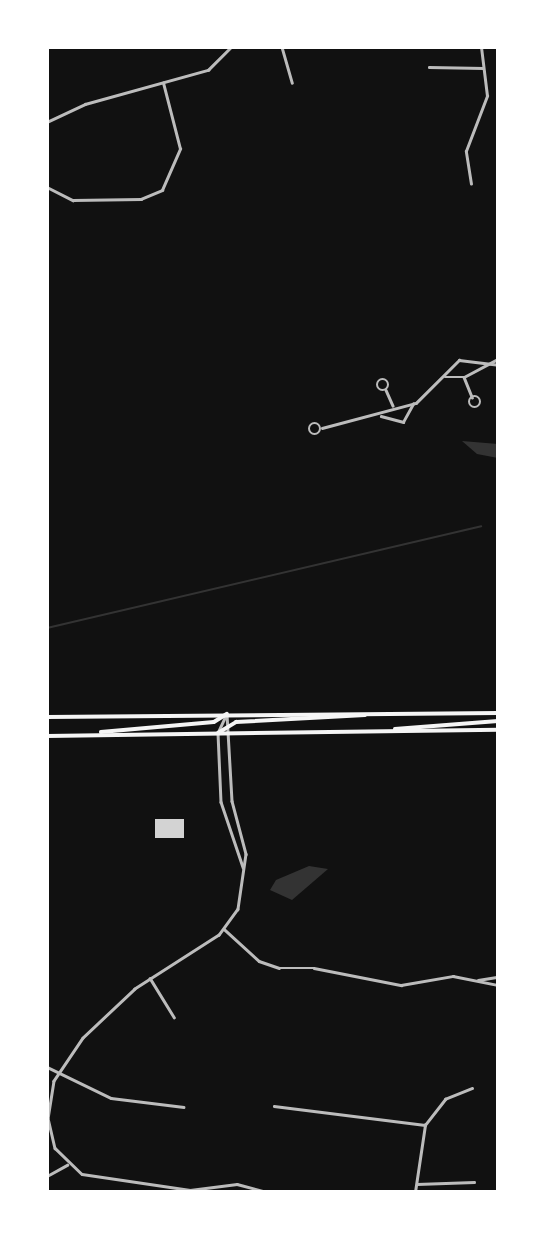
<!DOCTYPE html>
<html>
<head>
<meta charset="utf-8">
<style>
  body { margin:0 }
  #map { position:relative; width:545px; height:1239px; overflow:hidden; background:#111; font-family:Barlow,sans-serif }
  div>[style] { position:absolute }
  .water>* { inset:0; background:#333 }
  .stream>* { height:2px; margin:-1px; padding:0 1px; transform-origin:1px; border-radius:1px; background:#333 }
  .building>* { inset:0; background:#d3d3d3; transform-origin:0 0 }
  .minor>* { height:2.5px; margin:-1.25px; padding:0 1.25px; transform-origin:1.25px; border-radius:1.25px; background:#bcbcbc }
  .minor>.ring { margin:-1.25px; padding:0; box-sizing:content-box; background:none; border:2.5px solid #bcbcbc; border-radius:50% }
  .primary>* { height:3.5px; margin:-1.75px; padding:0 1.75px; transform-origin:1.75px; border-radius:1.75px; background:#f5f5f5 }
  span { translate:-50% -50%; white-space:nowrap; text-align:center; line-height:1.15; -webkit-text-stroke:6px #fff; paint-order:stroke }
  .frame { position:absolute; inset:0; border:49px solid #fff; pointer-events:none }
</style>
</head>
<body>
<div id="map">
  <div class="water">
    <div style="clip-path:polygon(462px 441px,498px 444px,498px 458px,477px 454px)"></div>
    <div style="clip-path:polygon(309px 866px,328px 869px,292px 900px,270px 890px,276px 880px)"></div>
  </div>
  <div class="stream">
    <div style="left:47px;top:628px;width:446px;rotate:-13.2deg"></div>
  </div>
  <div class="building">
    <div style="left:155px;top:819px;width:29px;height:19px"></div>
  </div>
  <div class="minor">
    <div style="left:282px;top:47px;width:37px;rotate:74deg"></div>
    <div style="left:429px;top:67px;width:54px;rotate:1.1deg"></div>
    <div style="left:47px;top:122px;width:42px;rotate:-25.3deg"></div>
    <div style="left:85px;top:104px;width:128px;rotate:-15.5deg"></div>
    <div style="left:208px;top:70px;width:33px;rotate:-45deg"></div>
    <div style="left:471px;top:184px;width:33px;rotate:-99deg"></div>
    <div style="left:466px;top:151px;width:59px;rotate:-69.1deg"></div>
    <div style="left:487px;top:96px;width:49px;rotate:-97deg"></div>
    <div style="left:47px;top:187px;width:29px;rotate:27deg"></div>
    <div style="left:73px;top:200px;width:68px;rotate:-0.8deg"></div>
    <div style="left:141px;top:199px;width:23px;rotate:-23deg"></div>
    <div style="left:162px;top:190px;width:45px;rotate:-66.3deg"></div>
    <div style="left:180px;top:149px;width:68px;rotate:-104.4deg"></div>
    <div style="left:445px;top:377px;width:19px"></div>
    <div style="left:464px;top:377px;width:38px;rotate:-28deg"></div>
    <div style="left:464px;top:377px;width:22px;rotate:68deg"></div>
    <div class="ring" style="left:377px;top:379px;width:9.5px;height:9.5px"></div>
    <div style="left:386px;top:390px;width:17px;rotate:66deg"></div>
    <div class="ring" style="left:469px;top:396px;width:9.5px;height:9.5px"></div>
    <div style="left:381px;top:416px;width:23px;rotate:15deg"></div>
    <div style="left:403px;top:422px;width:21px;rotate:-61deg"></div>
    <div class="ring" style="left:309px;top:423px;width:9.5px;height:9.5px"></div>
    <div style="left:322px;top:428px;width:97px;rotate:-14.9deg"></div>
    <div style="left:416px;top:403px;width:61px;rotate:-45deg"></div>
    <div style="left:459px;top:360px;width:39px;rotate:7deg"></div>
    <div style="left:227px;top:714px;width:87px;rotate:86.7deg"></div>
    <div style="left:232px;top:801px;width:55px;rotate:75.2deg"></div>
    <div style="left:246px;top:854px;width:56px;rotate:98.3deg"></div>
    <div style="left:238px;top:909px;width:32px;rotate:126deg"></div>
    <div style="left:219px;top:935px;width:100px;rotate:147.3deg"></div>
    <div style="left:135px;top:989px;width:71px;rotate:136.7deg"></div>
    <div style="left:83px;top:1038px;width:52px;rotate:124deg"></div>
    <div style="left:54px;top:1081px;width:37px;rotate:99deg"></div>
    <div style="left:48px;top:1118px;width:31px;rotate:77deg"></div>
    <div style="left:55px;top:1148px;width:37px;rotate:44deg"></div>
    <div style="left:82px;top:1174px;width:109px;rotate:8.4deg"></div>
    <div style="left:190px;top:1190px;width:47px;rotate:-7.3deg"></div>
    <div style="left:237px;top:1184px;width:30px;rotate:15deg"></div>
    <div style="left:226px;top:716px;width:19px;rotate:115deg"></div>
    <div style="left:218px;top:733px;width:69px;rotate:87.5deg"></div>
    <div style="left:221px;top:802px;width:69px;rotate:71.3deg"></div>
    <div style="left:224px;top:929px;width:47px;rotate:42.4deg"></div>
    <div style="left:259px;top:961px;width:21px;rotate:19deg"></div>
    <div style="left:279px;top:968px;width:35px"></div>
    <div style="left:314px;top:968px;width:89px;rotate:11.1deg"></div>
    <div style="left:401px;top:985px;width:53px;rotate:-9.8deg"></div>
    <div style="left:453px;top:976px;width:46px;rotate:11.3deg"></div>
    <div style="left:150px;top:978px;width:46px;rotate:58.4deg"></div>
    <div style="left:478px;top:980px;width:20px;rotate:-9deg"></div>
    <div style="left:47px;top:1067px;width:71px;rotate:25.8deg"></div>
    <div style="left:111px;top:1098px;width:73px;rotate:7.1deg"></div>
    <div style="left:274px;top:1106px;width:152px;rotate:7.2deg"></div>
    <div style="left:47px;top:1176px;width:23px;rotate:-29deg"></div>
    <div style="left:417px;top:1184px;width:57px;rotate:-2deg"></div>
    <div style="left:415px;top:1192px;width:68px;rotate:-81.5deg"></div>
    <div style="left:425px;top:1125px;width:33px;rotate:-52deg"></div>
    <div style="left:445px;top:1099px;width:29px;rotate:-22deg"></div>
  </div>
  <div class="primary">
    <div style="left:47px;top:717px;width:451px;rotate:-0.5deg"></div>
    <div style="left:395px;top:729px;width:103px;rotate:-4.4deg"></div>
    <div style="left:101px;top:732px;width:113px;rotate:-5.1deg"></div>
    <div style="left:214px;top:722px;width:15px;rotate:-32deg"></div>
    <div style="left:218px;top:733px;width:21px;rotate:-31deg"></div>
    <div style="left:236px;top:722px;width:129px;rotate:-3.1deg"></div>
    <div style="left:47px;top:736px;width:451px;rotate:-0.8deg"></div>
  </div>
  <div class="frame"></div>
</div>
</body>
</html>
